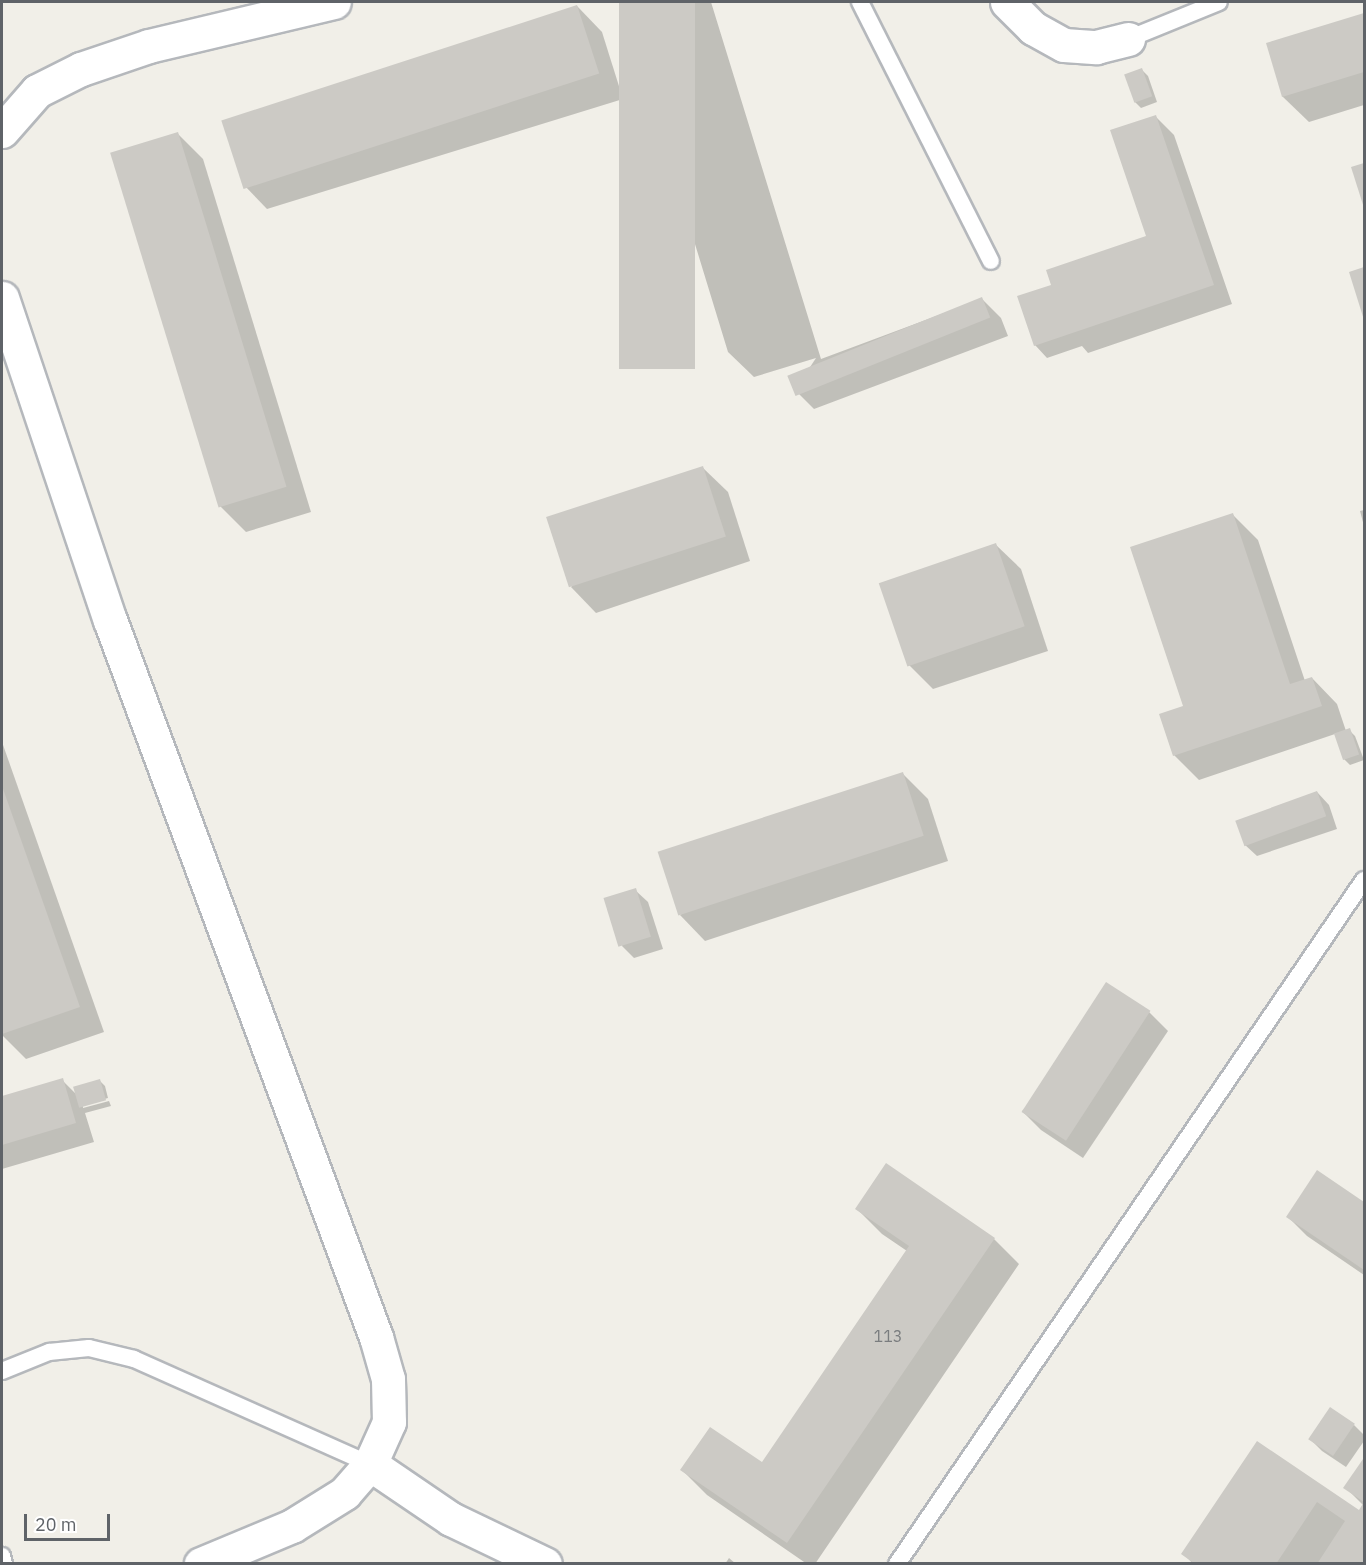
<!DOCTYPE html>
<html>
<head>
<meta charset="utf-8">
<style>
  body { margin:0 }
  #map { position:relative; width:1366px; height:1565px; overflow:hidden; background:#f1efe8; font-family:"IBM Plex Sans",sans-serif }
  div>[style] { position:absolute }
  .shadow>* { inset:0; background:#0003 }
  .building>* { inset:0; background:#cccac5; transform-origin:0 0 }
  .roads { filter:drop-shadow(2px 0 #b5b8bc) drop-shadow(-2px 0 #b5b8bc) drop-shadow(0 2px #b5b8bc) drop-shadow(0 -2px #b5b8bc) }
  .lane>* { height:16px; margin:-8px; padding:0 8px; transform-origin:8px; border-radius:8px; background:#fff }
  .street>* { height:33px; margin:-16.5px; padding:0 16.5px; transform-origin:16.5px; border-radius:16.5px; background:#fff }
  span { translate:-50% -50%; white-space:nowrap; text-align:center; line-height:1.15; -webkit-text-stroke:4.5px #fff; paint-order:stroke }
  .number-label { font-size:16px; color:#7a7d7f }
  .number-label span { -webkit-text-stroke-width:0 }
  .frame { position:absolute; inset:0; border:3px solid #5f6368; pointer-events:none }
  .scale { position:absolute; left:24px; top:1514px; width:86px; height:27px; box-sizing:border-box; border:3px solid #5f6368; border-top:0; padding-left:8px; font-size:18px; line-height:21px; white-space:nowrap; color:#5f6368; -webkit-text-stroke:4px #fff; paint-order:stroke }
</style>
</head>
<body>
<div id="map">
  <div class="shadow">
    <div style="clip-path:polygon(621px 2px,711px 2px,821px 359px,982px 299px,1001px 318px,1008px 336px,814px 409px,795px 390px,816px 358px,754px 377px,728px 352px)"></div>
    <div style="clip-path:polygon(577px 6px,602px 32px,623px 99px,267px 209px,242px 183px)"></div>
    <div style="clip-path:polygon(1364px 15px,1364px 105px,1309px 122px,1283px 97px,1268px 44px)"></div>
    <div style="clip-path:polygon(1142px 70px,1148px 76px,1157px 102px,1141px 108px,1135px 102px)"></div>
    <div style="clip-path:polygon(1155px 116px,1174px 135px,1232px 304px,1088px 353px,1082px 346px,1047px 358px,1035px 345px,1054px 291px,1148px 237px)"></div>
    <div style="clip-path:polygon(177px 133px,203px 159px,311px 512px,246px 532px,221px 507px,112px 154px)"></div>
    <div style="clip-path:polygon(1364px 165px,1364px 205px,1353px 168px)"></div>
    <div style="clip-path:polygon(1364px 269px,1364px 316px,1351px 273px)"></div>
    <div style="clip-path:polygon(702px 467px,728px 492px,750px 561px,596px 613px,571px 587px)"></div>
    <div style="clip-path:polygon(1364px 510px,1364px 526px,1360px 511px)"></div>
    <div style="clip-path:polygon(1233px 515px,1258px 540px,1305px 681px,1312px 678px,1337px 704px,1346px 731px,1349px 730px,1355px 736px,1364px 760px,1350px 765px,1344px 759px,1335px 734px,1199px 780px,1174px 755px)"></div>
    <div style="clip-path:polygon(995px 544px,1021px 569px,1048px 651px,933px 689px,908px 664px)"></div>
    <div style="clip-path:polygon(2px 742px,104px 1032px,26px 1059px,2px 1035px)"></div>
    <div style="clip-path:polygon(903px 774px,928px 799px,948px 861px,705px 941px,680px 915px)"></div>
    <div style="clip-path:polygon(1317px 792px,1329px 805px,1337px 829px,1257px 856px,1244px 844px)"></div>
    <div style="clip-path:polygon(635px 890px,648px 902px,663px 949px,634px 958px,622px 946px)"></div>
    <div style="clip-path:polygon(1149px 1012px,1168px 1031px,1083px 1158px,1041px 1130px,1022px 1111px)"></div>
    <div style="clip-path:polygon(62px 1080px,76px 1094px,99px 1080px,105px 1086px,108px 1098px,83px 1105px,83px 1108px,109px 1101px,111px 1106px,85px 1113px,94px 1142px,2px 1169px,2px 1098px)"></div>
    <div style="clip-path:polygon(886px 1165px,994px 1239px,1019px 1264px,815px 1564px,807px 1564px,707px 1495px,682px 1470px,762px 1464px,907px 1251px,882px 1234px,857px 1209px)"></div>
    <div style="clip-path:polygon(1318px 1172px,1364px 1204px,1364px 1275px,1307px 1236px,1288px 1217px)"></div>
    <div style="clip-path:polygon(1354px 1425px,1364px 1435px,1364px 1441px,1346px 1467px,1322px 1451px,1310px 1439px)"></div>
    <div style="clip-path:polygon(1257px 1443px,1360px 1512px,1364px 1506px,1345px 1487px,1364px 1462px,1364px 1564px,1193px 1564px,1183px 1553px)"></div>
    <div style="clip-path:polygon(729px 1558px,736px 1564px,725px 1564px)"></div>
  </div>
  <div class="building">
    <div style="left:619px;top:2px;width:76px;height:367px"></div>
    <div style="left:577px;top:5px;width:72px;height:374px;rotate:72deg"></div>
    <div style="clip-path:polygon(1364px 13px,1364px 72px,1282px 97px,1266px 43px)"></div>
    <div style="left:1142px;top:68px;width:30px;height:19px;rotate:70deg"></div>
    <div style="clip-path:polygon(1156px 115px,1214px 285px,1034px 346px,1017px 296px,1051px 285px,1046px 270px,1146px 236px,1110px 130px)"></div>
    <div style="left:178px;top:132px;width:371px;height:71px;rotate:73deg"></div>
    <div style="clip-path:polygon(1364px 163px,1364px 208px,1351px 167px)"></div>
    <div style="clip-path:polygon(1364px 267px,1364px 320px,1349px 272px)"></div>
    <div style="left:982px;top:297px;width:22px;height:210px;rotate:68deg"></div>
    <div style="left:703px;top:466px;width:74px;height:165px;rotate:72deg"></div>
    <div style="clip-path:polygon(1233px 513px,1290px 684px,1312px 677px,1322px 706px,1173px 756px,1159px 714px,1183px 706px,1130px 547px)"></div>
    <div style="left:996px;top:543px;width:88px;height:124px;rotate:71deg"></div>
    <div style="left:1350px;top:728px;width:28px;height:17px;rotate:71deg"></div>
    <div style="left:903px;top:772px;width:67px;height:258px;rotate:72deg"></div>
    <div style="clip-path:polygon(2px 786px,80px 1007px,2px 1034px)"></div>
    <div style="left:1317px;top:791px;width:27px;height:87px;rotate:70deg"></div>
    <div style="left:636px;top:888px;width:51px;height:34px;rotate:73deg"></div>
    <div style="left:1106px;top:982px;width:53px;height:155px;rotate:33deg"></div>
    <div style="clip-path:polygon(63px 1078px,76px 1123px,2px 1145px,2px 1096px)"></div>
    <div style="left:100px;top:1079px;width:22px;height:28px;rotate:74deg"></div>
    <div style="clip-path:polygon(886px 1163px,995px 1238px,787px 1543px,680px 1470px,710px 1427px,762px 1462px,909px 1246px,855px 1209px)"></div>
    <div style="clip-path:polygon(1317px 1170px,1364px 1202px,1364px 1270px,1286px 1217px)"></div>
    <div style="left:1330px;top:1407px;width:30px;height:39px;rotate:34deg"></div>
    <div style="clip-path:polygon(1257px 1441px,1359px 1510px,1364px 1502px,1364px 1564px,1317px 1564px,1345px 1521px,1317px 1502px,1276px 1564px,1195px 1564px,1181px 1554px)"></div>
    <div style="clip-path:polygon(1363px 1459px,1364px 1460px,1364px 1502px,1343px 1488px)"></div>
  </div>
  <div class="roads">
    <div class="lane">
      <div style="left:860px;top:2px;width:290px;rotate:63.2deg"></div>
      <div style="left:1128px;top:39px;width:98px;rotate:-22.1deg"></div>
      <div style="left:2px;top:1371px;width:51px;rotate:-22deg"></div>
      <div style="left:49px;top:1352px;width:40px;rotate:-5.7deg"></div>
      <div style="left:89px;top:1348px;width:46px;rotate:13.7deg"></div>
      <div style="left:134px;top:1359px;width:258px;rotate:24deg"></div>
      <div style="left:2px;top:1556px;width:8px;rotate:76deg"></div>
      <div style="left:897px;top:1564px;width:828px;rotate:-55.68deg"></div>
    </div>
    <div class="street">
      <div style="left:1007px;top:2px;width:37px;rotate:45deg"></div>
      <div style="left:1033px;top:28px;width:35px;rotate:29deg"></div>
      <div style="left:1064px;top:45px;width:32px;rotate:4deg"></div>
      <div style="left:1096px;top:47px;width:33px;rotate:-14deg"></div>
      <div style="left:2px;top:131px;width:53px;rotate:-48.8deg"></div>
      <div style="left:37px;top:91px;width:49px;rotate:-26.6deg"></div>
      <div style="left:81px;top:69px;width:72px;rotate:-18.7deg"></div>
      <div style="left:149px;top:46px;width:190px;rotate:-13.4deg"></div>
      <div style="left:2px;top:298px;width:340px;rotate:71.5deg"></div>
      <div style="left:110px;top:620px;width:765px;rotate:69.65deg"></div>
      <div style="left:376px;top:1337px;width:44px;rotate:74.1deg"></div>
      <div style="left:388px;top:1379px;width:43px;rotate:88.7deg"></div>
      <div style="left:389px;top:1422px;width:46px;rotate:114.3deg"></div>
      <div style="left:370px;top:1464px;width:38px;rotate:131deg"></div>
      <div style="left:345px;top:1493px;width:62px;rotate:148.1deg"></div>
      <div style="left:292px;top:1526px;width:99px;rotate:157.3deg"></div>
      <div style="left:370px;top:1464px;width:98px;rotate:34.2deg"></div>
      <div style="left:451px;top:1519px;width:104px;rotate:25.6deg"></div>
    </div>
  </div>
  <div class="number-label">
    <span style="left:888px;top:1336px">113</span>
  </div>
  <div class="frame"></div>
  <div class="scale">20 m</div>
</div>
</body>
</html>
